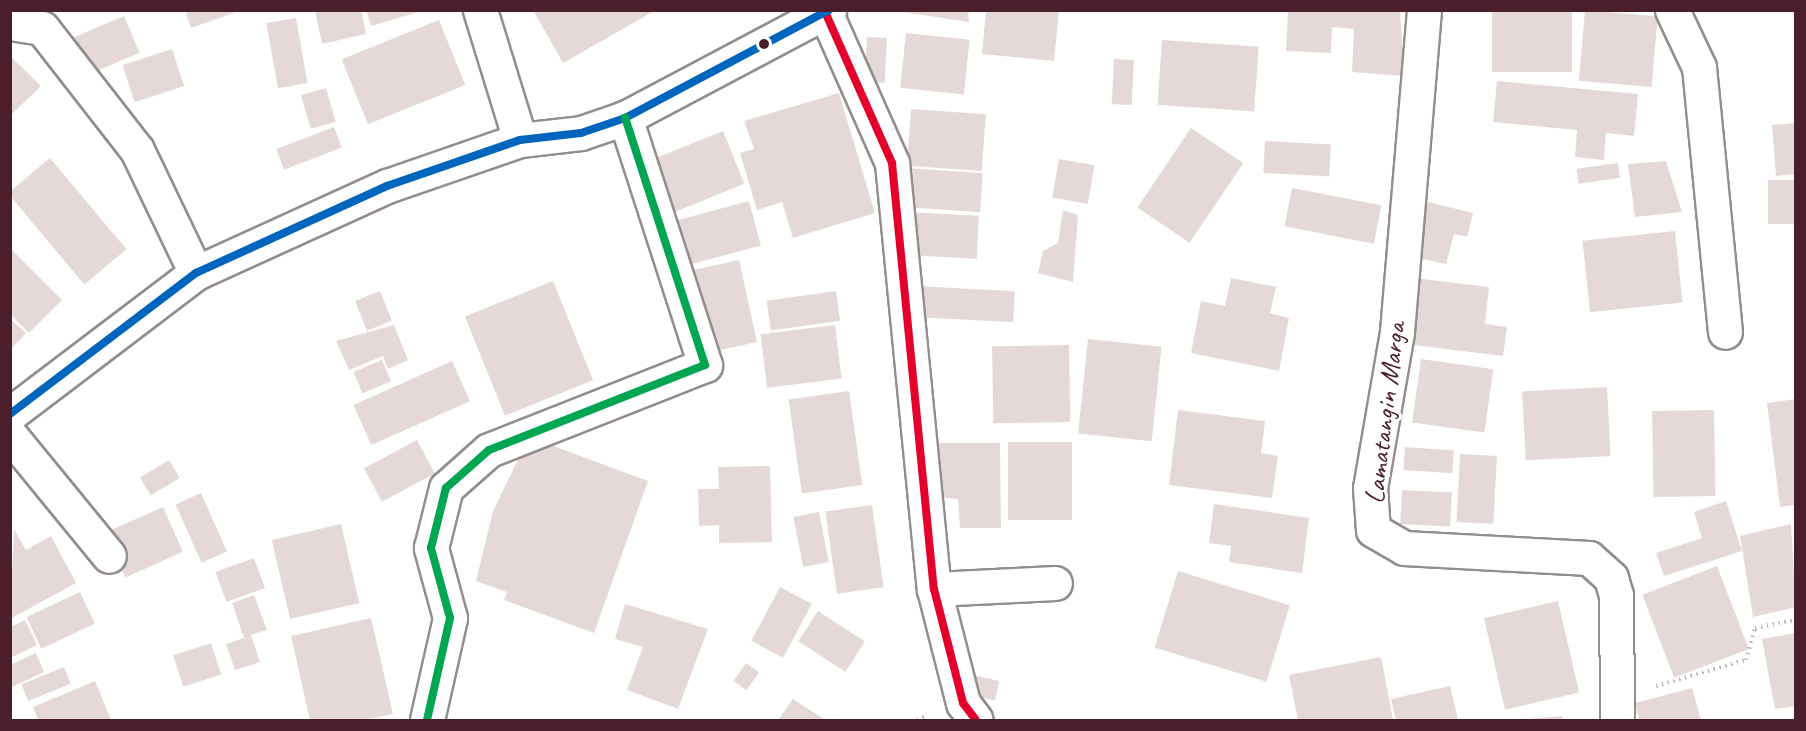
<!DOCTYPE html>
<html>
<head>
<meta charset="utf-8">
<style>
  body { margin:0 }
  #map { position:relative; width:1806px; height:731px; overflow:hidden; background:#fff; font-family:Caveat,sans-serif }
  div>[style] { position:absolute }
  .building>* { inset:0; background:#e5d9d7; transform-origin:0 0 }
  .path>* { height:4px; margin-top:-2px; transform-origin:0; background:repeating-linear-gradient(90deg,#bdb8b9 0 1.5px,transparent 0 6px) }
  .roads { filter:drop-shadow(2px 0 #948c8e) drop-shadow(-2px 0 #948c8e) drop-shadow(0 2px #948c8e) drop-shadow(0 -2px #948c8e) }
  .minor>* { height:33px; margin:-16.5px; padding:0 16.5px; transform-origin:16.5px; border-radius:16.5px; background:#fff }
  .major>* { height:33px; margin:-16.5px; padding:0 16.5px; transform-origin:16.5px; border-radius:16.5px; background:#fff }
  .bus-1>* { height:8px; margin:-4px; padding:0 4px; transform-origin:4px; border-radius:4px; background:#e4002b }
  .bus-2>* { height:8px; margin:-4px; padding:0 4px; transform-origin:4px; border-radius:4px; background:#0065bd }
  .bus-3>* { height:8px; margin:-4px; padding:0 4px; transform-origin:4px; border-radius:4px; background:#00a651 }
  .dots>* { width:16px; height:16px; translate:-50% -50%; box-sizing:border-box; border:3px solid #fff; border-radius:50% }
  span { translate:-50% -50%; white-space:nowrap; text-align:center; line-height:1.15; -webkit-text-stroke:6px #fff; paint-order:stroke }
  .street-label { font-size:28px; color:#4a1f2b }
  .frame { position:absolute; inset:0; border:12px solid #4a1f2b; pointer-events:none }
</style>
</head>
<body>
<div id="map">
  <div class="building">
    <div style="clip-path:polygon(185px 10px,239px 10px,239px 11px,191px 28px)"></div>
    <div style="clip-path:polygon(315px 10px,361px 10px,366px 34px,322px 44px)"></div>
    <div style="clip-path:polygon(366px 10px,422px 10px,422px 11px,371px 26px)"></div>
    <div style="clip-path:polygon(533px 10px,656px 10px,563px 63px)"></div>
    <div style="clip-path:polygon(902px 10px,968px 10px,969px 22px,902px 12px)"></div>
    <div style="clip-path:polygon(986px 10px,1059px 10px,1054px 61px,982px 54px)"></div>
    <div style="clip-path:polygon(1288px 10px,1400px 10px,1404px 76px,1352px 72px,1354px 29px,1332px 27px,1331px 53px,1286px 51px)"></div>
    <div style="left:1492px;top:10px;width:80px;height:62px"></div>
    <div style="left:1585px;top:10px;width:73px;height:71px;rotate:5deg"></div>
    <div style="left:124px;top:16px;width:40px;height:60px;rotate:67deg"></div>
    <div style="left:296px;top:18px;width:66px;height:30px;rotate:80deg"></div>
    <div style="left:439px;top:20px;width:70px;height:105px;rotate:68deg"></div>
    <div style="left:906px;top:33px;width:64px;height:55px;rotate:6deg"></div>
    <div style="left:867px;top:37px;width:20px;height:45px;rotate:3deg"></div>
    <div style="left:1162px;top:40px;width:97px;height:65px;rotate:4deg"></div>
    <div style="left:172px;top:49px;width:39px;height:52px;rotate:72deg"></div>
    <div style="clip-path:polygon(10px 56px,41px 86px,10px 116px)"></div>
    <div style="left:1114px;top:59px;width:20px;height:45px;rotate:3deg"></div>
    <div style="clip-path:polygon(1497px 81px,1638px 94px,1634px 136px,1606px 133px,1604px 160px,1575px 157px,1577px 130px,1493px 122px)"></div>
    <div style="left:326px;top:88px;width:35px;height:26px;rotate:74deg"></div>
    <div style="clip-path:polygon(839px 93px,875px 213px,793px 238px,782px 202px,757px 210px,740px 153px,754px 149px,744px 121px)"></div>
    <div style="left:911px;top:109px;width:75px;height:57px;rotate:4deg"></div>
    <div style="clip-path:polygon(1796px 123px,1796px 174px,1776px 176px,1772px 125px)"></div>
    <div style="left:334px;top:127px;width:22px;height:62px;rotate:69deg"></div>
    <div style="left:1191px;top:128px;width:63px;height:96px;rotate:34deg"></div>
    <div style="left:723px;top:131px;width:57px;height:83px;rotate:68deg"></div>
    <div style="left:1265px;top:141px;width:66px;height:32px;rotate:3deg"></div>
    <div style="left:50px;top:158px;width:119px;height:55px;rotate:50deg"></div>
    <div style="left:1059px;top:159px;width:36px;height:39px;rotate:10deg"></div>
    <div style="clip-path:polygon(1666px 161px,1682px 212px,1635px 217px,1628px 164px)"></div>
    <div style="left:1618px;top:163px;width:15px;height:42px;rotate:82deg"></div>
    <div style="left:908px;top:168px;width:75px;height:39px;rotate:4deg"></div>
    <div style="left:1796px;top:180px;width:44px;height:28px;rotate:90deg"></div>
    <div style="left:1292px;top:188px;width:91px;height:39px;rotate:11deg"></div>
    <div style="left:749px;top:201px;width:46px;height:82px;rotate:75deg"></div>
    <div style="clip-path:polygon(1424px 201px,1473px 213px,1467px 237px,1454px 234px,1446px 264px,1410px 256px)"></div>
    <div style="clip-path:polygon(1063px 210px,1078px 215px,1073px 282px,1038px 273px,1043px 251px,1058px 243px)"></div>
    <div style="left:907px;top:212px;width:72px;height:43px;rotate:3deg"></div>
    <div style="left:1675px;top:231px;width:72px;height:93px;rotate:84deg"></div>
    <div style="clip-path:polygon(10px 248px,62px 300px,29px 333px,10px 314px)"></div>
    <div style="clip-path:polygon(739px 260px,757px 342px,716px 351px,684px 272px)"></div>
    <div style="clip-path:polygon(1231px 278px,1276px 287px,1270px 313px,1289px 318px,1279px 371px,1191px 353px,1201px 301px,1225px 306px)"></div>
    <div style="clip-path:polygon(1414px 278px,1489px 287px,1485px 324px,1507px 327px,1503px 356px,1405px 344px)"></div>
    <div style="left:553px;top:281px;width:107px;height:95px;rotate:68deg"></div>
    <div style="left:916px;top:286px;width:99px;height:31px;rotate:3deg"></div>
    <div style="left:380px;top:291px;width:32px;height:27px;rotate:68deg"></div>
    <div style="left:836px;top:291px;width:30px;height:70px;rotate:82deg"></div>
    <div style="clip-path:polygon(10px 319px,26px 333px,10px 350px)"></div>
    <div style="clip-path:polygon(394px 325px,408px 360px,388px 369px,383px 356px,349px 370px,336px 341px)"></div>
    <div style="left:835px;top:325px;width:54px;height:75px;rotate:83deg"></div>
    <div style="left:1088px;top:339px;width:74px;height:95px;rotate:6deg"></div>
    <div style="left:1069px;top:345px;width:77px;height:77px;rotate:89deg"></div>
    <div style="left:1421px;top:359px;width:73px;height:64px;rotate:8deg"></div>
    <div style="left:382px;top:360px;width:23px;height:31px;rotate:67deg"></div>
    <div style="left:452px;top:361px;width:44px;height:108px;rotate:66deg"></div>
    <div style="left:1607px;top:387px;width:69px;height:85px;rotate:87deg"></div>
    <div style="left:849px;top:391px;width:95px;height:61px;rotate:82deg"></div>
    <div style="clip-path:polygon(1796px 399px,1796px 505px,1780px 507px,1767px 403px)"></div>
    <div style="clip-path:polygon(1178px 410px,1265px 421px,1261px 453px,1278px 456px,1272px 498px,1169px 485px)"></div>
    <div style="left:1714px;top:410px;width:86px;height:62px;rotate:89deg"></div>
    <div style="clip-path:polygon(529px 437px,648px 481px,594px 633px,504px 600px,507px 592px,476px 581px,493px 511px)"></div>
    <div style="left:417px;top:440px;width:38px;height:60px;rotate:62deg"></div>
    <div style="left:1008px;top:442px;width:64px;height:78px"></div>
    <div style="clip-path:polygon(936px 443px,1000px 443px,1001px 528px,960px 528px,958px 499px,937px 497px)"></div>
    <div style="left:1405px;top:447px;width:49px;height:23px;rotate:4deg"></div>
    <div style="left:1460px;top:454px;width:37px;height:68px;rotate:3deg"></div>
    <div style="left:169px;top:460px;width:21px;height:34px;rotate:59deg"></div>
    <div style="clip-path:polygon(770px 466px,772px 542px,719px 543px,719px 525px,699px 526px,698px 489px,719px 489px,718px 467px)"></div>
    <div style="left:1402px;top:490px;width:50px;height:34px;rotate:3deg"></div>
    <div style="left:201px;top:493px;width:64px;height:28px;rotate:66deg"></div>
    <div style="clip-path:polygon(1726px 501px,1742px 551px,1664px 576px,1656px 553px,1702px 538px,1694px 512px)"></div>
    <div style="clip-path:polygon(1214px 504px,1309px 518px,1302px 573px,1229px 562px,1231px 546px,1209px 543px)"></div>
    <div style="left:872px;top:505px;width:83px;height:47px;rotate:82deg"></div>
    <div style="left:163px;top:507px;width:49px;height:63px;rotate:66deg"></div>
    <div style="left:819px;top:512px;width:51px;height:26px;rotate:79deg"></div>
    <div style="left:341px;top:524px;width:81px;height:71px;rotate:77deg"></div>
    <div style="clip-path:polygon(1791px 524px,1796px 607px,1753px 617px,1740px 536px)"></div>
    <div style="clip-path:polygon(14px 529px,26px 550px,51px 536px,76px 583px,10px 619px)"></div>
    <div style="left:254px;top:558px;width:32px;height:41px;rotate:70deg"></div>
    <div style="left:1717px;top:566px;width:89px;height:80px;rotate:69deg"></div>
    <div style="left:1178px;top:571px;width:117px;height:80px;rotate:17deg"></div>
    <div style="left:780px;top:587px;width:36px;height:61px;rotate:28deg"></div>
    <div style="left:80px;top:592px;width:35px;height:59px;rotate:65deg"></div>
    <div style="clip-path:polygon(254px 595px,267px 630px,251px 635px,260px 662px,235px 670px,226px 644px,244px 638px,232px 603px)"></div>
    <div style="left:1558px;top:601px;width:94px;height:76px;rotate:77deg"></div>
    <div style="clip-path:polygon(625px 604px,708px 629px,678px 709px,627px 690px,643px 647px,615px 639px)"></div>
    <div style="left:818px;top:611px;width:56px;height:36px;rotate:33deg"></div>
    <div style="clip-path:polygon(371px 618px,393px 714px,364px 720px,310px 720px,291px 636px)"></div>
    <div style="clip-path:polygon(25px 620px,37px 645px,10px 658px,10px 627px)"></div>
    <div style="clip-path:polygon(1796px 633px,1796px 706px,1775px 709px,1762px 639px)"></div>
    <div style="left:211px;top:643px;width:33px;height:40px;rotate:72deg"></div>
    <div style="clip-path:polygon(36px 653px,44px 672px,10px 688px,10px 665px)"></div>
    <div style="clip-path:polygon(1381px 657px,1393px 720px,1298px 720px,1289px 675px)"></div>
    <div style="left:746px;top:663px;width:16px;height:22px;rotate:35deg"></div>
    <div style="left:64px;top:667px;width:18px;height:46px;rotate:68deg"></div>
    <div style="left:973px;top:675px;width:27px;height:20px;rotate:13deg"></div>
    <div style="clip-path:polygon(95px 681px,111px 720px,38px 720px,33px 707px)"></div>
    <div style="clip-path:polygon(1450px 686px,1458px 720px,1396px 720px,1391px 699px)"></div>
    <div style="clip-path:polygon(1692px 688px,1701px 720px,1639px 720px,1635px 703px)"></div>
    <div style="clip-path:polygon(793px 699px,825px 720px,778px 720px)"></div>
    <div style="clip-path:polygon(1562px 716px,1563px 720px,1526px 720px,1526px 719px)"></div>
  </div>
  <div class="path">
    <div style="left:1656px;top:686px;width:94px;rotate:-16.1deg"></div>
    <div style="left:1746px;top:660px;width:33px;rotate:-74deg"></div>
    <div style="left:1755px;top:628px;width:42px;rotate:-11deg"></div>
    <div style="left:917px;top:720px;width:9px;rotate:-27deg"></div>
  </div>
  <div class="roads">
    <div class="minor">
      <div style="left:1424px;top:10px;width:323px;rotate:94.8deg"></div>
      <div style="left:1397px;top:332px;width:158px;rotate:99.8deg"></div>
      <div style="left:1370px;top:488px;width:42px;rotate:85.9deg"></div>
      <div style="left:1373px;top:530px;width:36px;rotate:30deg"></div>
      <div style="left:1404px;top:548px;width:185px;rotate:3.1deg"></div>
      <div style="left:1589px;top:558px;width:30px;rotate:42deg"></div>
      <div style="left:1611px;top:578px;width:18px;rotate:74deg"></div>
      <div style="left:1616px;top:595px;width:125px;rotate:89.5deg"></div>
      <div style="left:1672px;top:10px;width:63px;rotate:64.7deg"></div>
      <div style="left:1699px;top:67px;width:266px;rotate:84.4deg"></div>
      <div style="left:826px;top:14px;width:163px;rotate:66.1deg"></div>
      <div style="left:892px;top:163px;width:428px;rotate:84.4deg"></div>
      <div style="left:934px;top:589px;width:118px;rotate:75.7deg"></div>
      <div style="left:963px;top:703px;width:21px;rotate:53deg"></div>
      <div style="left:10px;top:23px;width:32px;rotate:9deg"></div>
      <div style="left:42px;top:28px;width:155px;rotate:52.1deg"></div>
      <div style="left:137px;top:150px;width:136px;rotate:64.4deg"></div>
      <div style="left:10px;top:435px;width:156px;rotate:50.7deg"></div>
      <div style="left:934px;top:589px;width:121px;rotate:-2.8deg"></div>
      <div style="left:427px;top:720px;width:105px;rotate:-77.3deg"></div>
      <div style="left:450px;top:618px;width:73px;rotate:-105.2deg"></div>
      <div style="left:431px;top:548px;width:62px;rotate:-76deg"></div>
      <div style="left:446px;top:488px;width:57px;rotate:-41.5deg"></div>
      <div style="left:489px;top:450px;width:232px;rotate:-21.5deg"></div>
      <div style="left:705px;top:365px;width:260px;rotate:-107.9deg"></div>
    </div>
    <div class="major">
      <div style="left:480px;top:10px;width:136px;rotate:72.9deg"></div>
      <div style="left:10px;top:414px;width:233px;rotate:-37.2deg"></div>
      <div style="left:196px;top:273px;width:210px;rotate:-24.5deg"></div>
      <div style="left:387px;top:186px;width:141px;rotate:-19.1deg"></div>
      <div style="left:520px;top:140px;width:61px;rotate:-6.5deg"></div>
      <div style="left:581px;top:133px;width:46px;rotate:-18.8deg"></div>
      <div style="left:625px;top:118px;width:231px;rotate:-27.9deg"></div>
    </div>
  </div>
  <div class="bus-1">
    <div style="left:826px;top:14px;width:163px;rotate:66.1deg"></div>
    <div style="left:892px;top:163px;width:428px;rotate:84.4deg"></div>
    <div style="left:934px;top:589px;width:118px;rotate:75.7deg"></div>
    <div style="left:963px;top:703px;width:21px;rotate:53deg"></div>
  </div>
  <div class="bus-2">
    <div style="left:10px;top:414px;width:233px;rotate:-37.2deg"></div>
    <div style="left:196px;top:273px;width:210px;rotate:-24.5deg"></div>
    <div style="left:387px;top:186px;width:141px;rotate:-19.1deg"></div>
    <div style="left:520px;top:140px;width:61px;rotate:-6.5deg"></div>
    <div style="left:581px;top:133px;width:46px;rotate:-18.8deg"></div>
    <div style="left:625px;top:118px;width:231px;rotate:-27.9deg"></div>
  </div>
  <div class="bus-3">
    <div style="left:427px;top:720px;width:105px;rotate:-77.3deg"></div>
    <div style="left:450px;top:618px;width:73px;rotate:-105.2deg"></div>
    <div style="left:431px;top:548px;width:62px;rotate:-76deg"></div>
    <div style="left:446px;top:488px;width:57px;rotate:-41.5deg"></div>
    <div style="left:489px;top:450px;width:232px;rotate:-21.5deg"></div>
    <div style="left:705px;top:365px;width:260px;rotate:-107.9deg"></div>
  </div>
  <div class="dots">
    <div style="left:764px;top:44px;background:#4a1f2b"></div>
  </div>
  <div class="street-label">
    <span style="left:1385px;top:413px;rotate:-83deg">Lamatangin Marga</span>
  </div>
  <div class="frame"></div>
</div>
</body>
</html>
